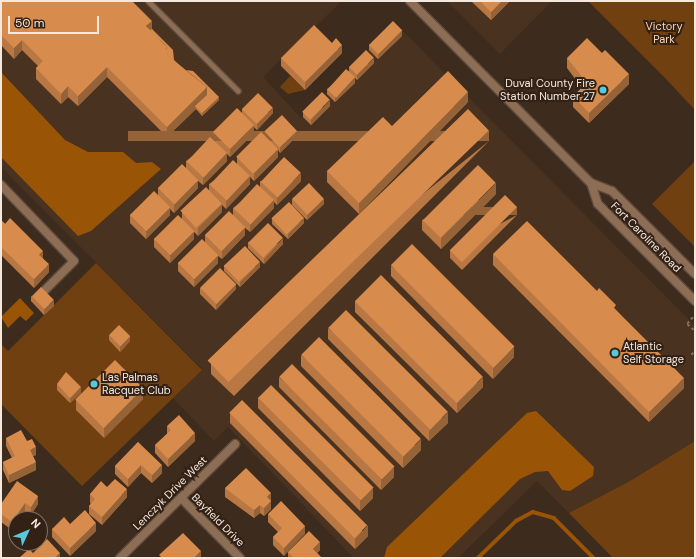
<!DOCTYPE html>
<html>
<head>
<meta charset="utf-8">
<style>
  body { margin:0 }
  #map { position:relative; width:696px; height:559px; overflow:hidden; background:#3d2b1d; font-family:"DM Sans",sans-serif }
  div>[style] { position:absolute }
  .built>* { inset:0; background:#49321f }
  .green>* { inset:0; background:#714011 }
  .water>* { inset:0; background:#995406 }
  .stream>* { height:3.5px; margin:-1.75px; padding:0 1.75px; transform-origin:1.75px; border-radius:1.75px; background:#995406 }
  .path>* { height:2px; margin-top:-1px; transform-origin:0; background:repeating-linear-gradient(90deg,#7e6e62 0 3px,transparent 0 6px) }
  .roads { filter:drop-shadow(1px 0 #5a493c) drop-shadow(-1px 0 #5a493c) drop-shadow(0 1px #5a493c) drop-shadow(0 -1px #5a493c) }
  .service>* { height:5px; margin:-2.5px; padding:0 2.5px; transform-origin:2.5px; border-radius:2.5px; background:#8d6e55 }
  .minor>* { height:8px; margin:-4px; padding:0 4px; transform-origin:4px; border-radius:4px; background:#8d6e55 }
  .tertiary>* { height:8px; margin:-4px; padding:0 4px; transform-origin:4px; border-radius:4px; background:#8d6e55 }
  .wall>* { inset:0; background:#b97843 }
  .shaded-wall>* { inset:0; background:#966237; transform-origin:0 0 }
  .building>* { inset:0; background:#d78c4e; transform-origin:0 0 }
  .dots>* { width:11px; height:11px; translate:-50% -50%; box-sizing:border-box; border:2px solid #322114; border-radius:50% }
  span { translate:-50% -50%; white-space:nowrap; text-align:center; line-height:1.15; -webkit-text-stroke:4px #322114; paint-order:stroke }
  .park-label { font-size:11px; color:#fdd5b7 }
  .poi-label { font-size:11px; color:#f4e8df }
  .right { translate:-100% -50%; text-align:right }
  .left { translate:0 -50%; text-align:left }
  .street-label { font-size:11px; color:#f4e8df }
  .frame { position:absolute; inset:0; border:2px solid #f4e8df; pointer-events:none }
  .north { position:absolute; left:8px; top:511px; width:40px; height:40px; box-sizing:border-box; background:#322114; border:1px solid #807165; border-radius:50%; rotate:46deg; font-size:11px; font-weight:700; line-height:16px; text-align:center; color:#f4e8df }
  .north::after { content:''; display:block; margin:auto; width:14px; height:18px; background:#54cadc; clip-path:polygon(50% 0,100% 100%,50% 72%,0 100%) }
  .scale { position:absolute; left:8px; top:16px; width:91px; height:18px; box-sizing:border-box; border:2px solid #f4e8df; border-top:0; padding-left:5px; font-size:12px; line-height:14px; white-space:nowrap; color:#f4e8df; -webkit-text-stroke:3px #322114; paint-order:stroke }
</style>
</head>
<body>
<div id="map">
  <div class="built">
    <div style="clip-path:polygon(1px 1px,342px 1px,263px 77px,301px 118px,395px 23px,695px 326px,695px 441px,630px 481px,569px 513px,537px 481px,458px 558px,354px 558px,228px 427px,214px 441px,173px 398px,202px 369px,1px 167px)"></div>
    <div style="clip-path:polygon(447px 1px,552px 1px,500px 54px)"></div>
  </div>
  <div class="green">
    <div style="clip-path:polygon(588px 1px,695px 1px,695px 110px,666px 79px)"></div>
    <div style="clip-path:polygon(290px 76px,305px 90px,288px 94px,280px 87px)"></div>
    <div style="clip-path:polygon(695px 161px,695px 247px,652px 204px)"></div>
    <div style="clip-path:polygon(96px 263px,202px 370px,82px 486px,1px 404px,1px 344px,8px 351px)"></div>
    <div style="clip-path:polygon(695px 441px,695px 558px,613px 558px,569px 513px,630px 481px)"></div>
  </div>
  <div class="water">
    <div style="clip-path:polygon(1px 72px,65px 140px,88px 152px,123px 152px,136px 163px,152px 162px,161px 169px,91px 231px,78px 236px,1px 157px)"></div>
    <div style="clip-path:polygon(20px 298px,34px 313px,26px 321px,20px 316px,8px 328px,1px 317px)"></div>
    <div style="clip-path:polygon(536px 411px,594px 467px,593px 476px,570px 491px,562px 490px,548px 471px,535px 472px,520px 479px,440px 558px,384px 558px,387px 547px,527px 413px)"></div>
  </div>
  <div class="stream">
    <div style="left:478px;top:558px;width:53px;rotate:-44.2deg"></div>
    <div style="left:516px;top:521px;width:19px;rotate:-28deg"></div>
    <div style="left:533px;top:512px;width:22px;rotate:16deg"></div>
    <div style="left:554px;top:518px;width:57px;rotate:45deg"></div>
  </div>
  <div class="path">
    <div style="left:693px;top:317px;width:9px;rotate:131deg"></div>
    <div style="left:687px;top:324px;width:11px;rotate:41deg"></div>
    <div style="left:691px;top:355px;width:6px;rotate:-45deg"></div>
  </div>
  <div class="roads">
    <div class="service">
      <div style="left:148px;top:1px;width:127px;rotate:45deg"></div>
    </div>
    <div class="minor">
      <div style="left:1px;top:185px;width:105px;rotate:46.2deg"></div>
      <div style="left:74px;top:261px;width:41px;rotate:135deg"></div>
      <div style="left:181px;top:498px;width:84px;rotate:45.5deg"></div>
      <div style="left:120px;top:558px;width:162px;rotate:-44.7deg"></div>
    </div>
    <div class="tertiary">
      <div style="left:410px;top:1px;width:257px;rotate:45.2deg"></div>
      <div style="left:591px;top:183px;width:22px;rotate:21deg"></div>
      <div style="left:612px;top:191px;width:117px;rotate:45deg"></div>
      <div style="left:591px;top:183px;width:22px;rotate:72deg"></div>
      <div style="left:598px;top:204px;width:137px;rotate:45deg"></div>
    </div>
  </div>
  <div class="wall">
    <div style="clip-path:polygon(1px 1px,152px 29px,174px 60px,219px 100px,202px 116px,196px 109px,167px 137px,107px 77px,78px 106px,68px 97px,61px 104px,36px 79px,36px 68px,38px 66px,22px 50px,14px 59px,1px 45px)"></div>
    <div style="clip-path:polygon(472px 1px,510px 1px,491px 20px,472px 2px)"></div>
    <div style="clip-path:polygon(402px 36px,378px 59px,369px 50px,369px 45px)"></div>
    <div style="clip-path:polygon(332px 43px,342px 53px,305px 90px,281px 66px,281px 58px)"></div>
    <div style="clip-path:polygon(567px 58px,629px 84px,589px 123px,573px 107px,573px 96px,582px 88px,567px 68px)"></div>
    <div style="clip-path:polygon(374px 63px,357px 80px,355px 78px,355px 83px,335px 102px,327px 94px,327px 89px,349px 71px,349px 67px)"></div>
    <div style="clip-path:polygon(468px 102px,359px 214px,327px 182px,327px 171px,392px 126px)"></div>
    <div style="clip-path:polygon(330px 106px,311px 125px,303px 117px,303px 112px)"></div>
    <div style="clip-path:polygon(242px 109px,273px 113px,257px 130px,254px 127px,254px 133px,230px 157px,227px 154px,227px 161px,203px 185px,198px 181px,198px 188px,174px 213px,170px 209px,170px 215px,146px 239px,130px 223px,130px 215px,158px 195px,158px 188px,186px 169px,186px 161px,214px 140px,214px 133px,242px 113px)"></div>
    <div style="clip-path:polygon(265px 132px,297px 136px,280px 153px,278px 150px,278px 157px,254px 181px,250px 177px,250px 184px,226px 209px,222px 205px,222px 212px,198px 236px,194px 232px,194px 239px,170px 263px,154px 247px,154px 239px,182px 218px,182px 212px,209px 191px,209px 184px,237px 164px,237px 157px,265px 136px)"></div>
    <div style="clip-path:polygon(489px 141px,234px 396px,211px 374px,211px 364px)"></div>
    <div style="clip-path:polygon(260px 181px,301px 181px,277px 205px,274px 202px,274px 208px,250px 232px,245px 228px,245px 235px,222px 259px,218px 256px,218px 263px,194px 287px,178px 271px,178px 263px,205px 242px,205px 235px,233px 215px,233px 208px,260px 187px)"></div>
    <div style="clip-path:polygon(496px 194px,441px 249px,422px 230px,422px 220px)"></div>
    <div style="clip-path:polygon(292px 199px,324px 204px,307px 220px,292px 205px)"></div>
    <div style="clip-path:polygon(517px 215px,462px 270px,450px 258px,450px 250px)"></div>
    <div style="clip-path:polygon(272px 219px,304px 223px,288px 239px,272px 224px)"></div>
    <div style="clip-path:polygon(1px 220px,43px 258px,49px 272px,34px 288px,1px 255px)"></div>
    <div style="clip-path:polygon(248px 242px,283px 244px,264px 264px,248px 248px)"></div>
    <div style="clip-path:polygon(493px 254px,597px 291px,616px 310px,684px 388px,649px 422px,493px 265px)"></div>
    <div style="clip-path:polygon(224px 266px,260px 267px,240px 287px,224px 271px)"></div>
    <div style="clip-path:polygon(391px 266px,514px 357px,493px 379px,391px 276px)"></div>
    <div style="clip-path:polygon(200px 288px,236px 289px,216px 310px,200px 294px)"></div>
    <div style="clip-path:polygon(31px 296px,54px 306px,44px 315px,31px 301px)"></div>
    <div style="clip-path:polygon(355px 301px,483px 387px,457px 413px,355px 312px)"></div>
    <div style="clip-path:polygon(328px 328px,448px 423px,429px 441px,328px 339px)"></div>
    <div style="clip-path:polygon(109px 335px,130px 341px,120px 352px,109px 340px)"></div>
    <div style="clip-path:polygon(301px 355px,421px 450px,403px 468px,301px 366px)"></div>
    <div style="clip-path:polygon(279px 377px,394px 477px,381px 490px,279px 387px)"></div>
    <div style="clip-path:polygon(57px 384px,81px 393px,70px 403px,57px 390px)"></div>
    <div style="clip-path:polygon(258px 397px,373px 498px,360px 511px,258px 408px)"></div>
    <div style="clip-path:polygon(143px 399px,104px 438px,76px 410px,76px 400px)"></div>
    <div style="clip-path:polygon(230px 413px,368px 536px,355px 549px,230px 423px)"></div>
    <div style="clip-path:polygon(167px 426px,195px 441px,168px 467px,155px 453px,155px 445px,167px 434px)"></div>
    <div style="clip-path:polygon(6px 438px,27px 441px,36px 455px,33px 456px,36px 470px,9px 483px,3px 470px,3px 462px,12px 458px,6px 446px)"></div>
    <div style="clip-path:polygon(138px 442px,162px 473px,152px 483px,141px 473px,128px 487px,115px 474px,115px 466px)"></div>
    <div style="clip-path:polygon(107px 487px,127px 497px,102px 525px,89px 514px,89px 506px,91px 504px,90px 503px,90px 494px)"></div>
    <div style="clip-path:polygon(225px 488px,271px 500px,271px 509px,264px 516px,260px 513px,254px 518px,225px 497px)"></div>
    <div style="clip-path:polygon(38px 496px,38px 504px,31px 515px,25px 511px,16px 519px,16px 524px,12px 530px,1px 522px,1px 504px)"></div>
    <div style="clip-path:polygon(268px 514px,305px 526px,284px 556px,273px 545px,273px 537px,278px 532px,268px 522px)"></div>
    <div style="clip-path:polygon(70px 524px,96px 531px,70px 556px,52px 537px,52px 529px)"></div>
    <div style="clip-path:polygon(320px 550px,317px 553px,322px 558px,288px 558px,288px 552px)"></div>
  </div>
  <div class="shaded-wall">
    <div style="clip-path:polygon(502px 1px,510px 1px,491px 20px,491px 12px)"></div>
    <div style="clip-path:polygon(152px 21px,152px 32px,146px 26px)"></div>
    <div style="clip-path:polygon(402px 30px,402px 36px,378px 59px,378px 54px)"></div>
    <div style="clip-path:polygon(22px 40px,22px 50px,14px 59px,14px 48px)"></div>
    <div style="clip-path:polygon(342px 45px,342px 53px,305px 90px,305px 82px)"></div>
    <div style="clip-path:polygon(374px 58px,374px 63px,357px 80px,357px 75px)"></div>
    <div style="clip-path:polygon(107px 67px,107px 77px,78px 106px,78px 96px)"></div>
    <div style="clip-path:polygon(629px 74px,629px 84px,589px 123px,589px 113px)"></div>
    <div style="clip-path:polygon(355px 77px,355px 83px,335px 102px,335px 97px)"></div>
    <div style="clip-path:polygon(68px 86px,68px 97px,61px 104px,61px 94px)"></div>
    <div style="clip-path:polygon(207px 87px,207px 98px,195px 106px,196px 109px,167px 137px,167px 127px)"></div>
    <div style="clip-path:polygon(468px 92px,468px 102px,359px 214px,359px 203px)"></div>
    <div style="clip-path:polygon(219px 97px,219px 100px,202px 116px,202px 113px)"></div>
    <div style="clip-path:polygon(330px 100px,330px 106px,311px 125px,311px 120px)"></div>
    <div style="clip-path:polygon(273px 108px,273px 113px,257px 130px,257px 124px)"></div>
    <div style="clip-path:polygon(254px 125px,254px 133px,230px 157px,230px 149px)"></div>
    <div style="clip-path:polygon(297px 131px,297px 136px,280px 153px,280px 147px)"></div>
    <div style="left:489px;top:131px;width:10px;height:361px;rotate:90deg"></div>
    <div style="clip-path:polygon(278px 149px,278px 157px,254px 181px,254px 173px)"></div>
    <div style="clip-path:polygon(227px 153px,227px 161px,203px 185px,203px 177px)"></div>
    <div style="clip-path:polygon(301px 173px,301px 181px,277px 205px,277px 197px)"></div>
    <div style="clip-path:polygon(250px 176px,250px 184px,226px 209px,226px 201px)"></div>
    <div style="clip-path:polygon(198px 180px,198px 188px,174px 213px,174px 205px)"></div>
    <div style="clip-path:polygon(496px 183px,496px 194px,441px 249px,441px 238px)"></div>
    <div style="clip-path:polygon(324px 199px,324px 204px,307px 220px,307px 215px)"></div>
    <div style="clip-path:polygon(274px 200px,274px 208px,250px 232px,250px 224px)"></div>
    <div style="clip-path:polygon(222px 204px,222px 212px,198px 236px,198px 228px)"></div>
    <div style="clip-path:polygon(170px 207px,170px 215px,146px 239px,146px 231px)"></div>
    <div style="left:517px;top:207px;width:8px;height:78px;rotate:90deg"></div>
    <div style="clip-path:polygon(304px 218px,304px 223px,288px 239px,288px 234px)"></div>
    <div style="clip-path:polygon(245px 227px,245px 235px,222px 259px,222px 251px)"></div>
    <div style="clip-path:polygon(194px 231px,194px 239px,170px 263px,170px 255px)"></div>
    <div style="clip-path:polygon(283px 238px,283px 244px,264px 264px,264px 259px)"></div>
    <div style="clip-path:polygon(43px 251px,43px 259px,39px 255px)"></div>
    <div style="clip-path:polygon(218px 255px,218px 263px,194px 287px,194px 279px)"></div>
    <div style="clip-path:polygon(260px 262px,260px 267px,240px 287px,240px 282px)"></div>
    <div style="clip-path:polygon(49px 264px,49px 272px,34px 288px,34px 279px)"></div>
    <div style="clip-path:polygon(236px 284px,236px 289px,216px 310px,216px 304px)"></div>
    <div style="clip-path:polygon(54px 300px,54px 306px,44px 315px,44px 309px)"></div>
    <div style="clip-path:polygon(130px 336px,130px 341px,120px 352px,120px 346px)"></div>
    <div style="clip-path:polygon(514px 347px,514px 357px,493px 379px,493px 368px)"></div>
    <div style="clip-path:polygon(483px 377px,483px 387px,457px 413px,457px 403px)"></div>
    <div style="clip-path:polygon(684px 378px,684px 388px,649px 422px,649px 412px)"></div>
    <div style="clip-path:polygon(81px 387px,81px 393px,70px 403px,70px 398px)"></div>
    <div style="clip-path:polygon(143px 388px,143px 399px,104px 438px,104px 428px)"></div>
    <div style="clip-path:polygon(448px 412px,448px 423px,429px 441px,429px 431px)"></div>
    <div style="clip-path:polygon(195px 433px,195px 441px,168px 467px,168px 459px)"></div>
    <div style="clip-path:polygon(421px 439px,421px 450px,403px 468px,403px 457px)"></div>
    <div style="clip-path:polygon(36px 447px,36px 455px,30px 458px,30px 450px)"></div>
    <div style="clip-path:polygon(36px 462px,36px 470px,9px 483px,9px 475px)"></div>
    <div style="clip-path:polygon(141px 465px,141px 473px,128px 487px,128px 479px)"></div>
    <div style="clip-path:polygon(162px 465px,162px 473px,152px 483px,152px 475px)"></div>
    <div style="clip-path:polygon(394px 467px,394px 477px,381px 490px,381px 479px)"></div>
    <div style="clip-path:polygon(373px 488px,373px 498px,360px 511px,360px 500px)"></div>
    <div style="clip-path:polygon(127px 489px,127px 497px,102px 525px,102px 517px)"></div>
    <div style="clip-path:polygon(271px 493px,271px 509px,264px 516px,264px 508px,267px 497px)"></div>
    <div style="clip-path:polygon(38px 496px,38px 504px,31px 515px,31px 507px)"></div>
    <div style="clip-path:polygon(25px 503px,25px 511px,20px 519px,16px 519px,16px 524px,12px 530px,12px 522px)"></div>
    <div style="clip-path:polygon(260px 505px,260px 513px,254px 518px,254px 510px)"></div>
    <div style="clip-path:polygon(96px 523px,96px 531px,70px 556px,70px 548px)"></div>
    <div style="clip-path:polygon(368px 525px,368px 536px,355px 549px,355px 539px)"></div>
    <div style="clip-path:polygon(305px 526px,305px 534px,284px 556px,284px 548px)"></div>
    <div style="clip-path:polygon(320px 542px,320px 550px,313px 557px,313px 549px)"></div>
    <div style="clip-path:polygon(201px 551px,201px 558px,194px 558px)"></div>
    <div style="clip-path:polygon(60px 553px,60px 558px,55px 558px)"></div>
  </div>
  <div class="building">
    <div style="clip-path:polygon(1px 1px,132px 1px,152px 21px,146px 26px,166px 46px,168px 56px,207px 87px,167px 127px,107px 67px,78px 96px,68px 86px,61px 94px,36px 68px,43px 61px,22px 40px,14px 48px,1px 35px)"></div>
    <div style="clip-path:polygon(480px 1px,502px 1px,491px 12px)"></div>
    <div style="left:393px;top:21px;width:13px;height:34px;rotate:45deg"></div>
    <div style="clip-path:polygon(314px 25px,332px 43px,336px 38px,342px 45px,305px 82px,281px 58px)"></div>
    <div style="clip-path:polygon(152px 29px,173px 50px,174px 60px,176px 62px,168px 56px,166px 46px,150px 30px)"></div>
    <div style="clip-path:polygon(587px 38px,602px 53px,605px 50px,629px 74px,589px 113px,573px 96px,587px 83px,567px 58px)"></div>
    <div style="left:366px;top:50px;width:11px;height:24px;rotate:45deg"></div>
    <div style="left:346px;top:69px;width:12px;height:28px;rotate:42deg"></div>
    <div style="clip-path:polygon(186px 70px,193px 71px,219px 97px,202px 113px,195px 106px,207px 95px,207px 87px)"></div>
    <div style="clip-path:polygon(448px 71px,468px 92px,359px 203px,327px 171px,383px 117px,392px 126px)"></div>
    <div style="left:322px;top:92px;width:11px;height:28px;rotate:45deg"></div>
    <div style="left:258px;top:93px;width:21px;height:23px;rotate:45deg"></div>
    <div style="left:237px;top:108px;width:24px;height:34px;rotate:45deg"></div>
    <div style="left:468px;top:109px;width:30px;height:362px;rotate:46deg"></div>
    <div style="left:282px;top:115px;width:22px;height:24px;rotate:47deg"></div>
    <div style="left:261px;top:132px;width:24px;height:35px;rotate:45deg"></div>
    <div style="left:210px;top:137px;width:23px;height:34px;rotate:43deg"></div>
    <div style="left:284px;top:157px;width:23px;height:34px;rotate:43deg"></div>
    <div style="left:233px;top:160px;width:23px;height:34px;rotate:43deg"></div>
    <div style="left:182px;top:164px;width:23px;height:34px;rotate:45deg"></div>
    <div style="left:478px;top:165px;width:25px;height:78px;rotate:45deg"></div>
    <div style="left:309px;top:183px;width:22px;height:23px;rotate:47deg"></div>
    <div style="left:257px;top:184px;width:23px;height:34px;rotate:43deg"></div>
    <div style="left:206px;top:187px;width:23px;height:35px;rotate:47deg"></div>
    <div style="left:154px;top:191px;width:23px;height:34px;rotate:45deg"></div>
    <div style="left:505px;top:195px;width:17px;height:78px;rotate:45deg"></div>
    <div style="left:289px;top:202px;width:22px;height:24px;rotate:47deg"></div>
    <div style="left:229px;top:211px;width:23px;height:34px;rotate:45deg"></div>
    <div style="left:178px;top:215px;width:23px;height:34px;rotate:45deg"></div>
    <div style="clip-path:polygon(10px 218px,43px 251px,39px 255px,49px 264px,34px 279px,1px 247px,1px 220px,5px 224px)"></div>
    <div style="clip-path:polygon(527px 221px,597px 291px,599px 288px,616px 305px,614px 308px,684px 378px,649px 412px,493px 254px)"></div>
    <div style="left:268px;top:223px;width:21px;height:28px;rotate:45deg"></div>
    <div style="left:202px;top:239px;width:23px;height:34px;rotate:45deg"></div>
    <div style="left:412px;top:244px;width:145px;height:30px;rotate:45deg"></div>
    <div style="left:245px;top:246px;width:22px;height:29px;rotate:47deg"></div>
    <div style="left:220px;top:268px;width:23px;height:28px;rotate:45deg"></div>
    <div style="left:381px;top:275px;width:144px;height:37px;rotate:45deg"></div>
    <div style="left:41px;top:287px;width:18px;height:13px;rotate:45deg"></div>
    <div style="left:346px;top:310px;width:144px;height:25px;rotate:45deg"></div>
    <div style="left:119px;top:325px;width:16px;height:14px;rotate:45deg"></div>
    <div style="left:319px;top:337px;width:144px;height:25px;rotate:45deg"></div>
    <div style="left:115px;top:360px;width:40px;height:56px;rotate:45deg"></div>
    <div style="left:292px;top:364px;width:145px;height:18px;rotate:45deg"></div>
    <div style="clip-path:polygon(66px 372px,81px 387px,70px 398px,57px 384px)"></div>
    <div style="left:271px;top:385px;width:145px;height:18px;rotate:45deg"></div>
    <div style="left:242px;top:400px;width:177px;height:18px;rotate:45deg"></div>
    <div style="clip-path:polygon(179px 415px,195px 433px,168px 459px,155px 445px,171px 430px,167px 426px)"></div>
    <div style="clip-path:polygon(21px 430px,27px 441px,32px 439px,36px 447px,30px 450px,36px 462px,9px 475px,3px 462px,15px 456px,6px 438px)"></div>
    <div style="clip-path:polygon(138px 442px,162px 465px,152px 475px,141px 465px,128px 479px,115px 466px)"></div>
    <div style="clip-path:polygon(246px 468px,271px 493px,267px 497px,271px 501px,264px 508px,260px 505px,254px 510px,225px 488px)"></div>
    <div style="clip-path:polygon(115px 479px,127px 489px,102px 517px,89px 506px,95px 499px,90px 494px,101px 481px,107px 487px)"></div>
    <div style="clip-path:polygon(17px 481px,38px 496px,31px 507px,25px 503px,12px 522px,1px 514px,1px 504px)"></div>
    <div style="clip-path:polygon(281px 501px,305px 526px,284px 548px,273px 537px,282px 528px,268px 514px)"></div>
    <div style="clip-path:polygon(85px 510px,96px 523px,70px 548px,52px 529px,64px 517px,70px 524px)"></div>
    <div style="clip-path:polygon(309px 531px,320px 542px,313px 549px,322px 558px,294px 558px,288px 552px)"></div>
    <div style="clip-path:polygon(183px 533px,201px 551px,194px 558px,162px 558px,159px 555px)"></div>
    <div style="clip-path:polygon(47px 539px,60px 553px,55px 558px,19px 558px,29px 549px,33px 553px)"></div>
  </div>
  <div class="dots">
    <div style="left:603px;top:90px;background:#54cadc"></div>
    <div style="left:615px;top:353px;background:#54cadc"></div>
    <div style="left:94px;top:384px;background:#54cadc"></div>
  </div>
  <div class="park-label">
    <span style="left:664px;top:33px">Victory<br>Park</span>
  </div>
  <div class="poi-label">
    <span class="right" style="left:595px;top:90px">Duval County Fire<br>Station Number 27</span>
    <span class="left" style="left:623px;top:353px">Atlantic<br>Self Storage</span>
    <span class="left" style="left:102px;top:384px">Las Palmas<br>Racquet Club</span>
  </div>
  <div class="street-label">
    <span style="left:646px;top:237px;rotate:45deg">Fort Caroline Road</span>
    <span style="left:170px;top:493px;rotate:-45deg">Lenczyk Drive West</span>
    <span style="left:218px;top:520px;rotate:45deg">Bayfield Drive</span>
  </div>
  <div class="frame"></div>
  <div class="north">N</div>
  <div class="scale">50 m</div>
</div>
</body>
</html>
